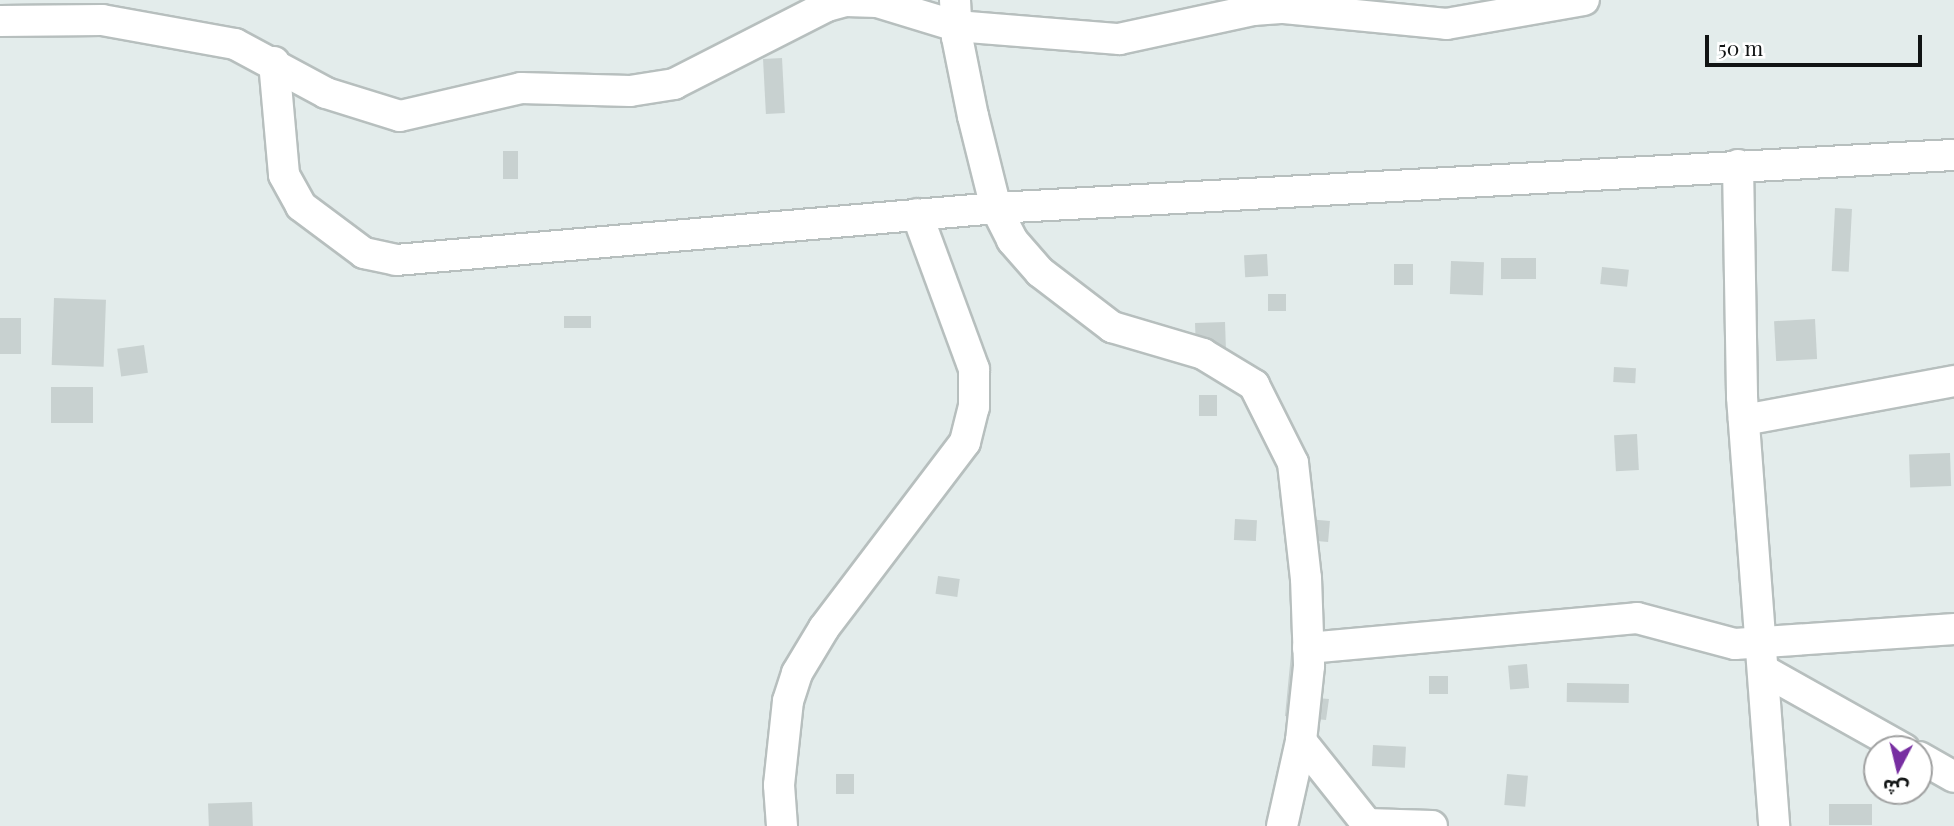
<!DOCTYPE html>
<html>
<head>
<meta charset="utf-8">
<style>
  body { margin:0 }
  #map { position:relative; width:1954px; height:826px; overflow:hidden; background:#e3eceb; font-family:"Playfair Display","Noto Sans Arabic",serif }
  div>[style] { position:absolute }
  .building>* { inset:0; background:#c8d1d0; transform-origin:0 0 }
  .roads { filter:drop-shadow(2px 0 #b7bfbe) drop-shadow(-2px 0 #b7bfbe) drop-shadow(0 2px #b7bfbe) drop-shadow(0 -2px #b7bfbe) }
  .minor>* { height:30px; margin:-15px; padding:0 15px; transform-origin:15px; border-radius:15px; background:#fff }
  span { translate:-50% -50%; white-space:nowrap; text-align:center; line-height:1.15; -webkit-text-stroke:7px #fff; paint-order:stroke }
  .north { position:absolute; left:1863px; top:735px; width:70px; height:70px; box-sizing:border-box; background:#fff; border:2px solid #a0a1a1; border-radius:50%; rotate:187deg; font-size:19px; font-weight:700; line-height:28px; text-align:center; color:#111414 }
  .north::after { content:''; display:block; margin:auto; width:24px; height:32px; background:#772ea1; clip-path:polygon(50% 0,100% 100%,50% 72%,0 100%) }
  .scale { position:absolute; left:1705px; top:35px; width:217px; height:32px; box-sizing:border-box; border:4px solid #111414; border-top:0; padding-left:9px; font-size:21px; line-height:24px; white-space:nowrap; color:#111414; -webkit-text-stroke:5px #fff; paint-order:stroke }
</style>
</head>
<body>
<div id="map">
  <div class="building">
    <div style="left:782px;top:58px;width:55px;height:19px;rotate:87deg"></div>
    <div style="left:503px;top:151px;width:15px;height:28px"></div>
    <div style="left:1835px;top:208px;width:17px;height:63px;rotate:3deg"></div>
    <div style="left:1267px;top:254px;width:22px;height:23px;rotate:87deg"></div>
    <div style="left:1501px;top:258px;width:35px;height:21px"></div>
    <div style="left:1451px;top:261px;width:33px;height:33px;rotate:2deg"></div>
    <div style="left:1413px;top:264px;width:21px;height:19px;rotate:90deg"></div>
    <div style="left:1602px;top:267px;width:27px;height:17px;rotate:6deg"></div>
    <div style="left:1268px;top:294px;width:18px;height:17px"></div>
    <div style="left:54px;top:298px;width:52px;height:67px;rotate:2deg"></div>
    <div style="left:591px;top:316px;width:12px;height:27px;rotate:90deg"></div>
    <div style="left:0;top:318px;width:21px;height:36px"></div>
    <div style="left:1815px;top:319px;width:40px;height:41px;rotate:87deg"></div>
    <div style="left:1225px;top:322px;width:34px;height:30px;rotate:88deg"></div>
    <div style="left:144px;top:345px;width:28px;height:27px;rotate:82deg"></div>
    <div style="left:1614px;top:367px;width:22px;height:15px;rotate:3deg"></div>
    <div style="left:51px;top:387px;width:42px;height:36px"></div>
    <div style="left:1199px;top:395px;width:18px;height:21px"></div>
    <div style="left:1637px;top:434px;width:36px;height:23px;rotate:87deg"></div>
    <div style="left:1950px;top:453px;width:33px;height:41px;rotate:88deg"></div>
    <div style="left:1235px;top:519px;width:22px;height:21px;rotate:3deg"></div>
    <div style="left:1307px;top:519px;width:23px;height:21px;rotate:5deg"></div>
    <div style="left:938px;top:576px;width:22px;height:18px;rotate:8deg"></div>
    <div style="clip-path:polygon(1291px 654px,1309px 656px,1305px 697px,1329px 699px,1326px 720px,1285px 716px)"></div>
    <div style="left:1527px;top:664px;width:24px;height:19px;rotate:85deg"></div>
    <div style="left:1448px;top:676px;width:18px;height:19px;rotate:90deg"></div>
    <div style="left:1567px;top:683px;width:62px;height:19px;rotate:1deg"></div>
    <div style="left:1373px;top:745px;width:33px;height:21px;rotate:3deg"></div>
    <div style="left:836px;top:774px;width:18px;height:20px"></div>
    <div style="left:1507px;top:774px;width:21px;height:31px;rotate:5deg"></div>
    <div style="left:252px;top:802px;width:24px;height:44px;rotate:88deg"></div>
    <div style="left:1829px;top:804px;width:43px;height:21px"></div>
  </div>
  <div class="roads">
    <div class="minor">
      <div style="left:955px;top:0;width:37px;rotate:87deg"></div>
      <div style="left:957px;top:37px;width:81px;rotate:78.6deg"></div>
      <div style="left:973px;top:116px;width:95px;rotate:76deg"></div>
      <div style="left:996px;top:208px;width:36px;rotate:63deg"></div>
      <div style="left:1012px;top:240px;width:43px;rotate:48.8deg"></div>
      <div style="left:1040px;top:272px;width:91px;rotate:37.4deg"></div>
      <div style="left:1112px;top:327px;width:95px;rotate:16.5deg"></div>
      <div style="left:1203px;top:354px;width:60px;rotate:31.3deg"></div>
      <div style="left:1254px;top:385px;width:87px;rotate:63.4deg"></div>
      <div style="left:1293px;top:463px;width:116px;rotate:83.6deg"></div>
      <div style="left:1306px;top:578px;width:88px;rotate:88deg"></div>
      <div style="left:1309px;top:666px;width:75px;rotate:96.1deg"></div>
      <div style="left:1301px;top:741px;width:87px;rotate:102.6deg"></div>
      <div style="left:0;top:21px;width:102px;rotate:-0.6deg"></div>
      <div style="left:102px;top:20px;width:135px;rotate:10.2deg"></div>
      <div style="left:235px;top:44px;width:103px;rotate:28.3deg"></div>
      <div style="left:326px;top:93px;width:77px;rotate:17.3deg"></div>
      <div style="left:400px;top:116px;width:124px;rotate:-13deg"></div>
      <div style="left:521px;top:88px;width:109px;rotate:1.6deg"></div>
      <div style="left:630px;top:91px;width:45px;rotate:-9deg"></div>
      <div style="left:674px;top:84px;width:172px;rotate:-27deg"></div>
      <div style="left:827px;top:6px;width:20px;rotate:-15deg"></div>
      <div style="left:846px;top:1px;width:31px;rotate:2deg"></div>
      <div style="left:877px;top:2px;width:83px;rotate:16.9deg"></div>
      <div style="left:956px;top:26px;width:164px;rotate:4.6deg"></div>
      <div style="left:1119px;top:39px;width:137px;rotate:-12.2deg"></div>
      <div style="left:1253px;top:10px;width:31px;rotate:-4deg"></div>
      <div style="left:1284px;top:8px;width:163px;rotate:5.6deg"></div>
      <div style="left:1446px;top:24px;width:140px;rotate:-9.9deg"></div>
      <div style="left:274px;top:62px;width:113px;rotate:84.9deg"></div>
      <div style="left:284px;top:175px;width:35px;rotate:61deg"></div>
      <div style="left:301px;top:206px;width:79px;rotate:36.7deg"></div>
      <div style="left:364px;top:253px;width:33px;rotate:12deg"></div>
      <div style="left:396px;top:260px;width:602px;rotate:-4.95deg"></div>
      <div style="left:996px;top:208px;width:959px;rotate:-3.17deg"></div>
      <div style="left:1738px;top:165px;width:232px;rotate:89deg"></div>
      <div style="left:1742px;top:397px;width:430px;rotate:85.7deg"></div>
      <div style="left:1744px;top:420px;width:214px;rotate:-10.5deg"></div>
      <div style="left:1308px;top:648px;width:330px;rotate:-5.2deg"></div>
      <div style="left:1637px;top:618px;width:101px;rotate:14.9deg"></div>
      <div style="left:1735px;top:644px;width:220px;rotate:-3.9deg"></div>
      <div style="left:1763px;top:670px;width:162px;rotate:29.3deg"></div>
      <div style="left:1301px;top:741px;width:106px;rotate:51.5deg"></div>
      <div style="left:1367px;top:824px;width:65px;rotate:1.8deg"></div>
      <div style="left:1919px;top:757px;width:40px;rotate:29.7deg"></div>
      <div style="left:782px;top:826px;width:41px;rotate:-94.2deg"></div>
      <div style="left:779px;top:785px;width:84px;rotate:-83.9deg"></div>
      <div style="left:788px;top:701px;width:29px;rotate:-72deg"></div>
      <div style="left:797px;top:673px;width:52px;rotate:-59deg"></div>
      <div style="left:824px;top:628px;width:233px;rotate:-52.8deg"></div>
      <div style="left:965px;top:442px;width:36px;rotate:-76deg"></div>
      <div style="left:974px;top:407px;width:38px;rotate:-90deg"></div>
      <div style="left:974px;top:369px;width:165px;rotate:-110.2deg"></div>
    </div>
  </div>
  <div class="north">ش</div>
  <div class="scale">50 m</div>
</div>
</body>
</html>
